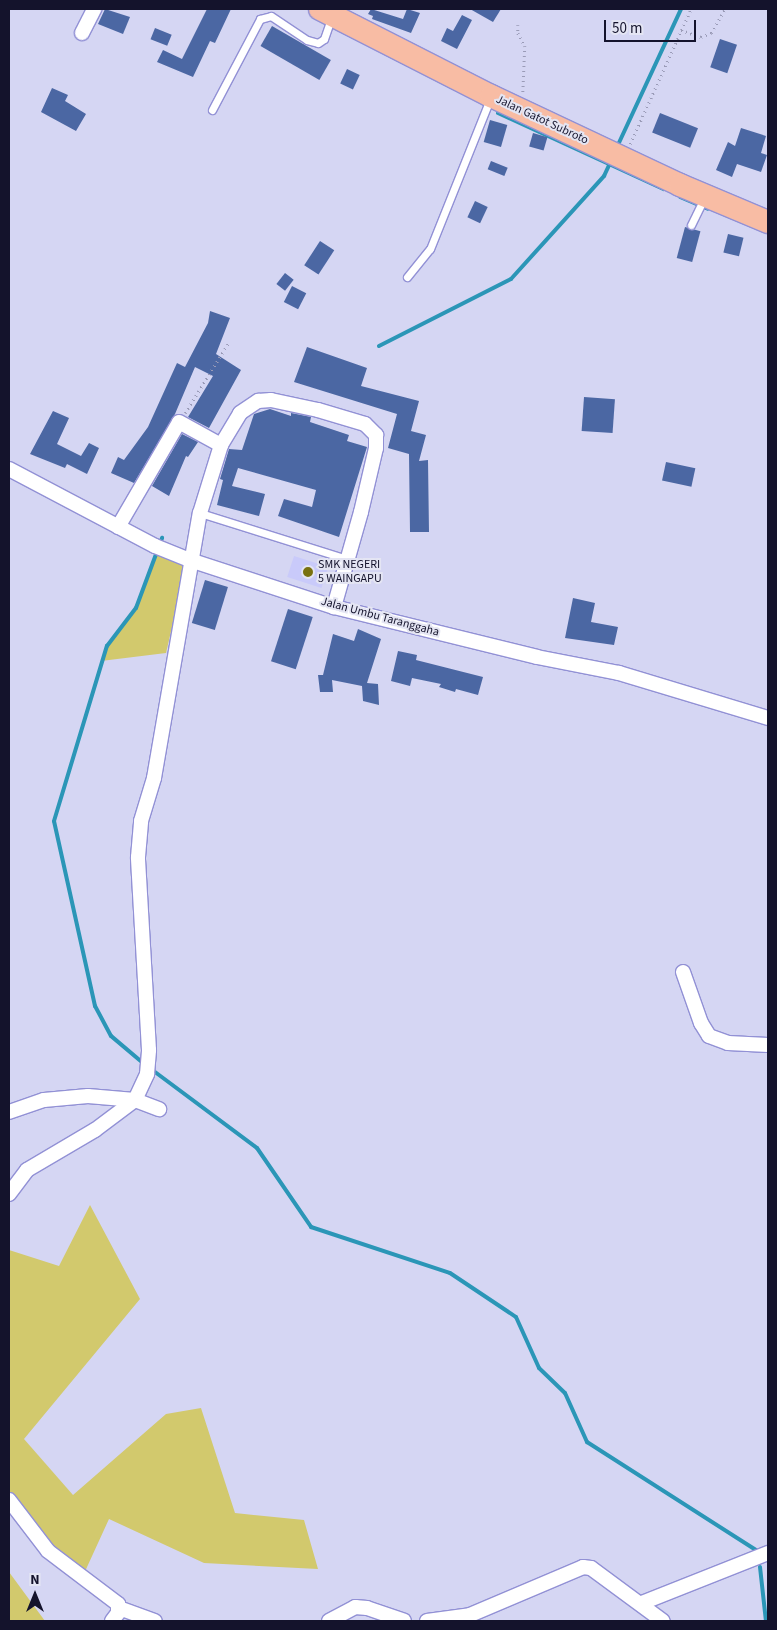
<!DOCTYPE html>
<html>
<head>
<meta charset="utf-8">
<style>
  body { margin:0 }
  #map { position:relative; width:777px; height:1630px; overflow:hidden; background:#d5d6f3; font-family:"Source Sans 3",sans-serif }
  div>[style] { position:absolute }
  .built>* { inset:0; background:#c9cafa; transform-origin:0 0 }
  .green>* { inset:0; background:#d2c96d }
  .stream>* { height:4px; margin:-2px; padding:0 2px; transform-origin:2px; border-radius:2px; background:#2b96b7 }
  .building>* { inset:0; background:#4b67a3; transform-origin:0 0 }
  .path>* { height:2.5px; margin-top:-1.25px; transform-origin:0; background:repeating-linear-gradient(90deg,#9a9bb7 0 1px,transparent 0 5px) }
  .roads { filter:drop-shadow(1px 0 #9291d5) drop-shadow(-1px 0 #9291d5) drop-shadow(0 1px #9291d5) drop-shadow(0 -1px #9291d5) }
  .service>* { height:7px; margin:-3.5px; padding:0 3.5px; transform-origin:3.5px; border-radius:3.5px; background:#fff }
  .minor>* { height:14px; margin:-7px; padding:0 7px; transform-origin:7px; border-radius:7px; background:#fff }
  .trunk>* { height:22px; margin:-11px; padding:0 11px; transform-origin:11px; border-radius:11px; background:#f8bca4 }
  .dots>* { width:14px; height:14px; translate:-50% -50%; box-sizing:border-box; border:2px solid #e4e5f3; border-radius:50% }
  span { translate:-50% -50%; white-space:nowrap; text-align:center; line-height:1.15; -webkit-text-stroke:4px #e4e5f3; paint-order:stroke }
  .street-label { font-size:12px; color:#14132c }
  .poi-label { font-size:12px; color:#14132c }
  .left { translate:0 -50%; text-align:left }
  .frame { position:absolute; inset:0; border:10px solid #14132c; pointer-events:none }
  .north { position:absolute; left:10px; top:1570px; width:50px; height:50px; -webkit-text-stroke:4px #e4e5f3; paint-order:stroke; rotate:0deg; font-size:14px; font-weight:700; line-height:20px; text-align:center; color:#14132c }
  .north::after { content:''; display:block; margin:auto; width:18px; height:22px; background:#14132c; clip-path:polygon(50% 0,100% 100%,50% 72%,0 100%) }
  .scale { position:absolute; left:604px; top:20px; width:92px; height:22px; box-sizing:border-box; border:2px solid #14132c; border-top:0; padding-left:6px; font-size:15px; line-height:18px; white-space:nowrap; color:#14132c; -webkit-text-stroke:4px #e4e5f3; paint-order:stroke }
</style>
</head>
<body>
<div id="map">
  <div class="built">
    <div style="left:294px;top:556px;width:36px;height:22px;rotate:18deg"></div>
  </div>
  <div class="green">
    <div style="clip-path:polygon(159px 548px,188px 558px,166px 653px,101px 661px,107px 646px,136px 608px)"></div>
    <div style="clip-path:polygon(90px 1205px,140px 1299px,24px 1439px,73px 1495px,166px 1414px,201px 1408px,235px 1513px,304px 1520px,318px 1569px,204px 1563px,109px 1519px,82px 1578px,46px 1548px,9px 1494px,9px 1250px,59px 1266px)"></div>
    <div style="clip-path:polygon(9px 1572px,45px 1621px,9px 1621px)"></div>
  </div>
  <div class="stream">
    <div style="left:498px;top:113px;width:182px;rotate:24.7deg"></div>
    <div style="left:617px;top:147px;width:152px;rotate:-65.1deg"></div>
    <div style="left:680px;top:197px;width:30px;rotate:23deg"></div>
    <div style="left:379px;top:346px;width:148px;rotate:-26.9deg"></div>
    <div style="left:511px;top:279px;width:139px;rotate:-47.9deg"></div>
    <div style="left:604px;top:176px;width:17px;rotate:-65deg"></div>
    <div style="left:143px;top:1063px;width:42px;rotate:-139.8deg"></div>
    <div style="left:111px;top:1036px;width:34px;rotate:-118deg"></div>
    <div style="left:95px;top:1006px;width:189px;rotate:-102.5deg"></div>
    <div style="left:54px;top:821px;width:183px;rotate:-73.2deg"></div>
    <div style="left:107px;top:646px;width:48px;rotate:-52.7deg"></div>
    <div style="left:136px;top:608px;width:75px;rotate:-69.6deg"></div>
    <div style="left:151px;top:1069px;width:132px;rotate:36.7deg"></div>
    <div style="left:257px;top:1148px;width:96px;rotate:55.6deg"></div>
    <div style="left:311px;top:1227px;width:146px;rotate:18.3deg"></div>
    <div style="left:450px;top:1273px;width:79px;rotate:33.7deg"></div>
    <div style="left:516px;top:1317px;width:56px;rotate:65.7deg"></div>
    <div style="left:539px;top:1368px;width:36px;rotate:44deg"></div>
    <div style="left:565px;top:1393px;width:54px;rotate:65.8deg"></div>
    <div style="left:587px;top:1442px;width:201px;rotate:32.6deg"></div>
    <div style="left:760px;top:1567px;width:54px;rotate:83.7deg"></div>
  </div>
  <div class="building">
    <div style="clip-path:polygon(105px 9px,130px 17px,123px 34px,98px 24px)"></div>
    <div style="clip-path:polygon(207px 9px,231px 9px,215px 43px,210px 41px,193px 77px,157px 62px,163px 50px,182px 59px)"></div>
    <div style="clip-path:polygon(371px 9px,403px 19px,407px 9px,420px 13px,411px 33px,372px 19px,373px 16px,368px 14px)"></div>
    <div style="clip-path:polygon(470px 9px,501px 9px,493px 22px)"></div>
    <div style="clip-path:polygon(462px 15px,472px 20px,457px 49px,441px 41px,447px 28px,453px 31px)"></div>
    <div style="left:272px;top:26px;width:68px;height:23px;rotate:30deg"></div>
    <div style="left:155px;top:28px;width:18px;height:12px;rotate:22deg"></div>
    <div style="left:720px;top:39px;width:18px;height:30px;rotate:19deg"></div>
    <div style="left:347px;top:69px;width:14px;height:16px;rotate:25deg"></div>
    <div style="clip-path:polygon(52px 88px,68px 95px,65px 101px,86px 114px,76px 131px,41px 112px)"></div>
    <div style="left:660px;top:113px;width:41px;height:21px;rotate:22deg"></div>
    <div style="left:490px;top:120px;width:18px;height:23px;rotate:16deg"></div>
    <div style="clip-path:polygon(741px 128px,766px 136px,761px 153px,767px 155px,761px 172px,737px 164px,732px 177px,716px 170px,728px 142px,735px 146px)"></div>
    <div style="left:533px;top:133px;width:15px;height:14px;rotate:16deg"></div>
    <div style="left:491px;top:161px;width:18px;height:9px;rotate:22deg"></div>
    <div style="left:475px;top:201px;width:14px;height:18px;rotate:25deg"></div>
    <div style="left:685px;top:227px;width:16px;height:32px;rotate:15deg"></div>
    <div style="left:728px;top:234px;width:16px;height:19px;rotate:14deg"></div>
    <div style="left:320px;top:241px;width:17px;height:29px;rotate:33deg"></div>
    <div style="left:285px;top:273px;width:11px;height:14px;rotate:38deg"></div>
    <div style="left:292px;top:286px;width:16px;height:18px;rotate:27deg"></div>
    <div style="clip-path:polygon(210px 311px,230px 318px,216px 354px,241px 370px,209px 428px,188px 417px,213px 376px,195px 367px,175px 414px,134px 483px,111px 473px,118px 457px,124px 460px,148px 427px,177px 363px,185px 367px,208px 323px)"></div>
    <div style="clip-path:polygon(307px 347px,367px 368px,361px 386px,419px 401px,411px 431px,426px 435px,419px 461px,428px 460px,429px 532px,410px 532px,409px 454px,388px 448px,397px 414px,294px 382px)"></div>
    <div style="left:584px;top:397px;width:31px;height:34px;rotate:4deg"></div>
    <div style="clip-path:polygon(270px 409px,291px 416px,291px 413px,311px 417px,310px 422px,349px 435px,347px 441px,367px 447px,339px 537px,278px 516px,284px 499px,312px 507px,316px 490px,238px 468px,232px 486px,265px 494px,259px 516px,217px 505px,223px 480px,220px 479px,229px 449px,242px 450px,254px 414px)"></div>
    <div style="clip-path:polygon(53px 411px,69px 418px,57px 444px,81px 456px,89px 443px,99px 448px,87px 474px,67px 464px,65px 468px,30px 454px)"></div>
    <div style="clip-path:polygon(182px 434px,198px 442px,188px 457px,186px 456px,169px 496px,152px 486px)"></div>
    <div style="left:666px;top:462px;width:30px;height:19px;rotate:12deg"></div>
    <div style="left:205px;top:580px;width:24px;height:45px;rotate:17deg"></div>
    <div style="clip-path:polygon(573px 598px,595px 603px,591px 622px,618px 627px,614px 645px,565px 638px)"></div>
    <div style="left:288px;top:609px;width:26px;height:55px;rotate:18deg"></div>
    <div style="clip-path:polygon(358px 629px,381px 639px,367px 683px,378px 684px,379px 705px,363px 701px,362px 686px,332px 680px,333px 692px,320px 692px,318px 675px,323px 675px,333px 634px,354px 641px)"></div>
    <div style="clip-path:polygon(398px 651px,417px 655px,416px 660px,483px 677px,478px 695px,456px 689px,455px 692px,439px 687px,441px 684px,412px 678px,410px 686px,391px 681px)"></div>
  </div>
  <div class="path">
    <div style="left:518px;top:25px;width:8px;rotate:90deg"></div>
    <div style="left:518px;top:33px;width:15px;rotate:62deg"></div>
    <div style="left:525px;top:46px;width:47px;rotate:92.4deg"></div>
    <div style="left:681px;top:30px;width:21px;rotate:19deg"></div>
    <div style="left:701px;top:37px;width:11px;rotate:-22deg"></div>
    <div style="left:711px;top:33px;width:28px;rotate:-60deg"></div>
    <div style="left:630px;top:144px;width:148px;rotate:-65.7deg"></div>
    <div style="left:185px;top:413px;width:84px;rotate:-58.2deg"></div>
  </div>
  <div class="roads">
    <div class="service">
      <div style="left:212px;top:110px;width:103px;rotate:-62.2deg"></div>
      <div style="left:260px;top:19px;width:11px;rotate:-15deg"></div>
      <div style="left:271px;top:16px;width:43px;rotate:33.7deg"></div>
      <div style="left:307px;top:40px;width:11px;rotate:15deg"></div>
      <div style="left:318px;top:43px;width:7px;rotate:-34deg"></div>
      <div style="left:324px;top:39px;width:21px;rotate:-71deg"></div>
      <div style="left:691px;top:225px;width:30px;rotate:-64deg"></div>
      <div style="left:407px;top:277px;width:36px;rotate:-51deg"></div>
      <div style="left:430px;top:249px;width:162px;rotate:-68.2deg"></div>
      <div style="left:200px;top:513px;width:154px;rotate:17.4deg"></div>
    </div>
    <div class="minor">
      <div style="left:82px;top:33px;width:27px;rotate:-63deg"></div>
      <div style="left:9px;top:469px;width:165px;rotate:27.8deg"></div>
      <div style="left:155px;top:546px;width:38px;rotate:22deg"></div>
      <div style="left:190px;top:560px;width:151px;rotate:18.1deg"></div>
      <div style="left:334px;top:607px;width:209px;rotate:13.8deg"></div>
      <div style="left:537px;top:657px;width:84px;rotate:11deg"></div>
      <div style="left:619px;top:673px;width:156px;rotate:16.8deg"></div>
      <div style="left:118px;top:527px;width:121px;rotate:-59.8deg"></div>
      <div style="left:179px;top:422px;width:48px;rotate:28.7deg"></div>
      <div style="left:683px;top:972px;width:54px;rotate:70.6deg"></div>
      <div style="left:701px;top:1023px;width:15px;rotate:58deg"></div>
      <div style="left:709px;top:1036px;width:20px;rotate:20deg"></div>
      <div style="left:728px;top:1043px;width:40px;rotate:2.9deg"></div>
      <div style="left:9px;top:1112px;width:37px;rotate:-19deg"></div>
      <div style="left:44px;top:1100px;width:44px;rotate:-5.2deg"></div>
      <div style="left:88px;top:1096px;width:47px;rotate:4.9deg"></div>
      <div style="left:135px;top:1100px;width:26px;rotate:21deg"></div>
      <div style="left:9px;top:1194px;width:30px;rotate:-53deg"></div>
      <div style="left:27px;top:1170px;width:79px;rotate:-30.5deg"></div>
      <div style="left:95px;top:1130px;width:50px;rotate:-36.9deg"></div>
      <div style="left:135px;top:1100px;width:29px;rotate:-65deg"></div>
      <div style="left:147px;top:1074px;width:24px;rotate:-85deg"></div>
      <div style="left:149px;top:1050px;width:193px;rotate:-93.3deg"></div>
      <div style="left:138px;top:857px;width:36px;rotate:-85deg"></div>
      <div style="left:141px;top:821px;width:45px;rotate:-73.2deg"></div>
      <div style="left:154px;top:778px;width:269px;rotate:-80.2deg"></div>
      <div style="left:200px;top:513px;width:71px;rotate:-72.8deg"></div>
      <div style="left:221px;top:445px;width:37px;rotate:-59deg"></div>
      <div style="left:240px;top:413px;width:22px;rotate:-34deg"></div>
      <div style="left:258px;top:401px;width:13px;rotate:-4deg"></div>
      <div style="left:271px;top:400px;width:48px;rotate:12deg"></div>
      <div style="left:318px;top:410px;width:49px;rotate:16.6deg"></div>
      <div style="left:365px;top:424px;width:16px;rotate:45deg"></div>
      <div style="left:376px;top:435px;width:13px;rotate:90deg"></div>
      <div style="left:376px;top:448px;width:66px;rotate:103.2deg"></div>
      <div style="left:361px;top:512px;width:99px;rotate:105.9deg"></div>
      <div style="left:9px;top:1500px;width:64px;rotate:52.6deg"></div>
      <div style="left:48px;top:1551px;width:88px;rotate:37.1deg"></div>
      <div style="left:118px;top:1604px;width:9px;rotate:90deg"></div>
      <div style="left:118px;top:1613px;width:10px;rotate:127deg"></div>
      <div style="left:642px;top:1603px;width:136px;rotate:-21.6deg"></div>
      <div style="left:119px;top:1608px;width:38px;rotate:20deg"></div>
      <div style="left:329px;top:1621px;width:30px;rotate:-28deg"></div>
      <div style="left:355px;top:1607px;width:12px;rotate:5deg"></div>
      <div style="left:367px;top:1608px;width:39px;rotate:19deg"></div>
      <div style="left:427px;top:1621px;width:43px;rotate:-7.9deg"></div>
      <div style="left:470px;top:1615px;width:123px;rotate:-23deg"></div>
      <div style="left:583px;top:1567px;width:8px;rotate:7deg"></div>
      <div style="left:591px;top:1568px;width:89px;rotate:36.4deg"></div>
    </div>
    <div class="trunk">
      <div style="left:320px;top:9px;width:192px;rotate:27deg"></div>
      <div style="left:491px;top:96px;width:209px;rotate:25.2deg"></div>
      <div style="left:680px;top:185px;width:95px;rotate:22.8deg"></div>
    </div>
  </div>
  <div class="dots">
    <div style="left:308px;top:572px;background:#797111"></div>
  </div>
  <div class="street-label">
    <span style="left:542px;top:120px;rotate:25deg">Jalan Gatot Subroto</span>
    <span style="left:380px;top:617px;rotate:15deg">Jalan Umbu Taranggaha</span>
  </div>
  <div class="poi-label">
    <span class="left" style="left:318px;top:572px">SMK NEGERI<br>5 WAINGAPU</span>
  </div>
  <div class="frame"></div>
  <div class="north">N</div>
  <div class="scale">50 m</div>
</div>
</body>
</html>
